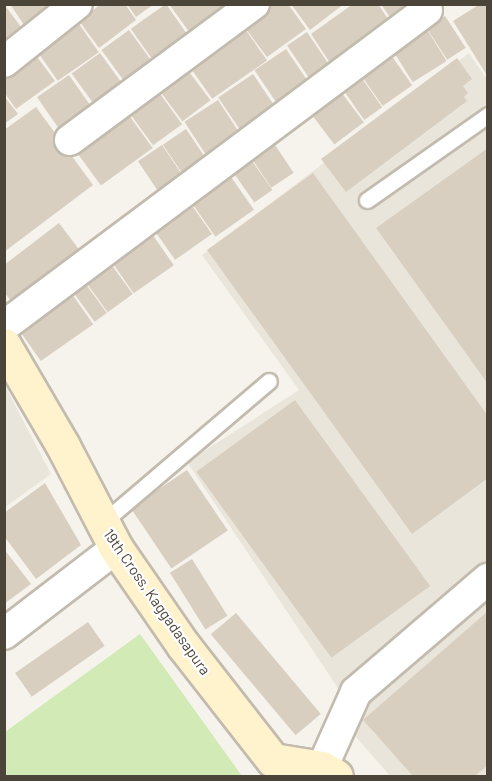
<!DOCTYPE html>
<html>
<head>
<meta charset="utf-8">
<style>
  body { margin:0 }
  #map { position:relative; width:492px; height:781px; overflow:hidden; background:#f6f3ec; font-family:Barlow,sans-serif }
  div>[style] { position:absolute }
  .residential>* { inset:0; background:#eae5da }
  .green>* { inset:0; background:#d2eab5 }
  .building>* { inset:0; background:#d8cfc1; transform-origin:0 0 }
  .roads { filter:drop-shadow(2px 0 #c2bbae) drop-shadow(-2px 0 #c2bbae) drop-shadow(0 2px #c2bbae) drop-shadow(0 -2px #c2bbae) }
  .lane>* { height:15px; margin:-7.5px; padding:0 7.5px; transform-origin:7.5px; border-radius:7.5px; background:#fff }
  .street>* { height:30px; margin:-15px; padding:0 15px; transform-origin:15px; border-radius:15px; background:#fff }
  .secondary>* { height:33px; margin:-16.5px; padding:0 16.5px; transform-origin:16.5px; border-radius:16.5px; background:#fff3cd }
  span { translate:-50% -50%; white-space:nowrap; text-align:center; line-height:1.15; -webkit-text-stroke:4.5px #fff; paint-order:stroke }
  .street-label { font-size:15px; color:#4b4439 }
  .frame { position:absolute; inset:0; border:6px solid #4b4439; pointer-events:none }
</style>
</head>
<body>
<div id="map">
  <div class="residential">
    <div style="clip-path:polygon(469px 53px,488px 81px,487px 561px,360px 669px,340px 691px,187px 462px,299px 390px,202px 255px)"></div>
    <div style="clip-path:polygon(4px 384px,51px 474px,5px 507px,4px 507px)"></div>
    <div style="clip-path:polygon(487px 593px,487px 776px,390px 776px,351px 731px,357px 707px)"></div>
  </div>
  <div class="green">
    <div style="clip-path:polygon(140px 634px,242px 776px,5px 776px,5px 732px)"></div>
  </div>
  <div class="building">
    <div style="clip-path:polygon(4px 4px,24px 31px,4px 45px)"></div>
    <div style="clip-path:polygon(10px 4px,58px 4px,26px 28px)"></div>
    <div style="clip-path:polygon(101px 4px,125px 4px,136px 20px,99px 48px,79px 21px)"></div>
    <div style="clip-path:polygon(127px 4px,154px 4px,136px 17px)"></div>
    <div style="left:166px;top:4px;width:42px;height:43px;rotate:55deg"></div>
    <div style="clip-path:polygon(169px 4px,228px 4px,190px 33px)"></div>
    <div style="clip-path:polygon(271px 4px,288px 4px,306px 29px,267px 57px,243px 25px)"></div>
    <div style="clip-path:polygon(291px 4px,344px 4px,310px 30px)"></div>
    <div style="clip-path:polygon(353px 4px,378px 4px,392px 25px,332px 66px,311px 34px)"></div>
    <div style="clip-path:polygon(381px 4px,420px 4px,393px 22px)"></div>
    <div style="clip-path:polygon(480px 4px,488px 4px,488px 77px,453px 21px)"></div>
    <div style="left:445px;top:16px;width:38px;height:22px;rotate:57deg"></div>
    <div style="left:77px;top:21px;width:38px;height:50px;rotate:55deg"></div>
    <div style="left:243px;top:26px;width:42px;height:67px;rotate:55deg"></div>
    <div style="left:426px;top:28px;width:39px;height:40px;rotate:58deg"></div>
    <div style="left:129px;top:30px;width:42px;height:34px;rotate:54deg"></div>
    <div style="left:307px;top:32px;width:42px;height:24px;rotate:56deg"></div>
    <div style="left:286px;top:49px;width:42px;height:38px;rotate:56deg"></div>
    <div style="left:100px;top:53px;width:41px;height:35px;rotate:54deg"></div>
    <div style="clip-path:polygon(35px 54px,55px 81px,16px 109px,4px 92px,4px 75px)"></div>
    <div style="left:391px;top:55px;width:37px;height:36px;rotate:55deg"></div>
    <div style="clip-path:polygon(457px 58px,472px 79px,463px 86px,468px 93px,464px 97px,467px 101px,346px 192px,321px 159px)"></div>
    <div style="left:187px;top:69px;width:39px;height:35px;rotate:53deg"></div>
    <div style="left:253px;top:74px;width:42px;height:42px;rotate:56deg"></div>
    <div style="left:69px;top:75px;width:40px;height:39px;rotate:55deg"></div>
    <div style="left:361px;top:77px;width:37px;height:22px;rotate:55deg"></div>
    <div style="left:158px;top:91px;width:41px;height:36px;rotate:54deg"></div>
    <div style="left:341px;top:92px;width:38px;height:37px;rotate:53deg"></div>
    <div style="clip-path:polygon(4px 96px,18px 114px,4px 124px)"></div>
    <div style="left:218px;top:100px;width:43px;height:40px;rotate:57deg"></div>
    <div style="clip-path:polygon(36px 107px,93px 185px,4px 252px,4px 130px)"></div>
    <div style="left:128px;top:114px;width:42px;height:64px;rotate:54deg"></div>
    <div style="left:186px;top:129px;width:37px;height:28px;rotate:56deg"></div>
    <div style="left:273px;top:142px;width:37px;height:27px;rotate:56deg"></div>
    <div style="left:162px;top:145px;width:41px;height:29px;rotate:56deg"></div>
    <div style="clip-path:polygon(488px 148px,488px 384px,376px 228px)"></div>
    <div style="left:250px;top:158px;width:39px;height:22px;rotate:55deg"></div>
    <div style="clip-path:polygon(313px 173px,488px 416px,488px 478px,412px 534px,207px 250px)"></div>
    <div style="left:231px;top:177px;width:40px;height:47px;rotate:55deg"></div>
    <div style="left:193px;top:207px;width:33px;height:45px;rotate:55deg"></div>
    <div style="clip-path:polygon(59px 223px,84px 256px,16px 307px,4px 292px,4px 265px)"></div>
    <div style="left:152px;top:234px;width:38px;height:49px;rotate:55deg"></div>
    <div style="left:111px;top:264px;width:37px;height:31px;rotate:54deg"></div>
    <div style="left:85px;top:283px;width:37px;height:15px;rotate:54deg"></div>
    <div style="left:72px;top:294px;width:37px;height:64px;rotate:55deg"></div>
    <div style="left:295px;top:400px;width:230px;height:122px;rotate:54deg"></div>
    <div style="left:187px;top:470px;width:73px;height:68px;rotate:56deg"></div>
    <div style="clip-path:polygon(45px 483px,81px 545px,36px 579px,4px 536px,4px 513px)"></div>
    <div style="clip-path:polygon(4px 549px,31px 584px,4px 604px)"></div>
    <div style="left:192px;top:559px;width:67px;height:26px;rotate:58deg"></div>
    <div style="clip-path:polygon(488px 611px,488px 765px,475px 776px,413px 776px,363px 720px)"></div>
    <div style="left:236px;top:613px;width:132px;height:33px;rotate:50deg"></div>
    <div style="left:88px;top:622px;width:29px;height:89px;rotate:55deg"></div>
  </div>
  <div class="roads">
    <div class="lane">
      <div style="left:367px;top:200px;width:148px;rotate:-35.1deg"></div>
      <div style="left:102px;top:523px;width:219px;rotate:-40.4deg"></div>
    </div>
    <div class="street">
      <div style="left:4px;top:62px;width:93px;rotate:-38.5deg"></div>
      <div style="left:70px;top:140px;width:229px;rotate:-36.5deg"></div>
      <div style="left:4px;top:326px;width:528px;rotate:-36.76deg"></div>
      <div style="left:4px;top:634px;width:141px;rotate:-37.5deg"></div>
      <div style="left:322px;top:768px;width:83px;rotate:-65.9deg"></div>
      <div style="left:356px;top:692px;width:174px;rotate:-40.6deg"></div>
    </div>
    <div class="secondary">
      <div style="left:4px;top:345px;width:117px;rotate:59.7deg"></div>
      <div style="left:63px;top:446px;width:115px;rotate:62.5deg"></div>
      <div style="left:116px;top:548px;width:118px;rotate:55.4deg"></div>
      <div style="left:183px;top:645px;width:146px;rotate:52deg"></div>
      <div style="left:273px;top:760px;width:50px;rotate:9.3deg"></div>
      <div style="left:322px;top:768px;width:16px;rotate:30deg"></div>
    </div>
  </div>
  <div class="street-label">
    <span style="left:157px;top:602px;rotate:55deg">19th Cross, Kaggadasapura</span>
  </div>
  <div class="frame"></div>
</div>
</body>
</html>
